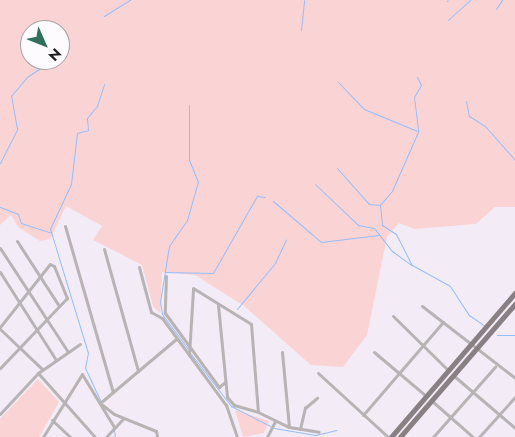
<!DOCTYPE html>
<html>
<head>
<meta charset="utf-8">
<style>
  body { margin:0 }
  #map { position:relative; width:515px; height:437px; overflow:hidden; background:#f3ecf6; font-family:Jost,sans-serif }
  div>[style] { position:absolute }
  .green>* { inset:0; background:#fad4d5 }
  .stream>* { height:1px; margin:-0.5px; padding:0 0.5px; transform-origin:0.5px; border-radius:0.5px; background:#94befc }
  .street>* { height:3px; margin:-1.5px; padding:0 1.5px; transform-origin:1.5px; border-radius:1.5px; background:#b8b3b5 }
  .primary>* { height:5px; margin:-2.5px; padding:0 2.5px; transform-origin:2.5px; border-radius:2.5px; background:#898084 }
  span { translate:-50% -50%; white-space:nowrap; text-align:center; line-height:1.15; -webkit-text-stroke:5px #fefbff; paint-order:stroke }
  .north { position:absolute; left:20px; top:20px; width:50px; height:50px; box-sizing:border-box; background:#fefbff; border:1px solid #a4a2a5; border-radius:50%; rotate:134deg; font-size:14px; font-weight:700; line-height:20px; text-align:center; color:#1e1c1f }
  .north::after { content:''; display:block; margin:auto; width:18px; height:22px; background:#316f5c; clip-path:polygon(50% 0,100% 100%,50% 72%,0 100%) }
</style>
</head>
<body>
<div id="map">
  <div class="green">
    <div style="clip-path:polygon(evenodd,0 0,515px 0,515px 207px,495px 207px,476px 224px,414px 229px,399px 223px,387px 237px,367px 335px,343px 367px,311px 365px,244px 306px,195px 275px,162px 272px,160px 313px,153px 306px,142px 265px,93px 240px,102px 226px,66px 206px,50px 239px,40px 241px,18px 227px,11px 215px,0 225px,0 0,30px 30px,60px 30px,60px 60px,30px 60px,30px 30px)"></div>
    <div style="clip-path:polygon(38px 379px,59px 402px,39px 437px,0 437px,0 419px)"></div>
    <div style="clip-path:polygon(235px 410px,269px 421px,264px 433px,243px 437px)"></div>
  </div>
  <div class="stream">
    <div style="left:447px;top:1px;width:1px;rotate:-45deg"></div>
    <div style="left:496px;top:9px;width:11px;rotate:-56deg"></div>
    <div style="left:104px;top:16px;width:31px;rotate:-32deg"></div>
    <div style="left:448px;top:20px;width:30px;rotate:-42deg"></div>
    <div style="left:301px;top:30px;width:30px;rotate:-84deg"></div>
    <div style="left:417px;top:77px;width:9px;rotate:63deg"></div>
    <div style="left:421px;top:85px;width:14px;rotate:120deg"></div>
    <div style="left:414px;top:97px;width:35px;rotate:83deg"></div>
    <div style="left:418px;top:132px;width:64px;rotate:113.8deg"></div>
    <div style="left:392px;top:191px;width:18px;rotate:131deg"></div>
    <div style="left:380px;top:205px;width:20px;rotate:84deg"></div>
    <div style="left:382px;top:225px;width:17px;rotate:33deg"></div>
    <div style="left:396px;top:234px;width:35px;rotate:63deg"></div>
    <div style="left:412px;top:265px;width:43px;rotate:28.9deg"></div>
    <div style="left:450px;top:286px;width:35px;rotate:57deg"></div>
    <div style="left:469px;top:315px;width:19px;rotate:35deg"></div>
    <div style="left:338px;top:82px;width:37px;rotate:46deg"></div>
    <div style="left:364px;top:109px;width:57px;rotate:22.5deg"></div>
    <div style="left:466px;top:101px;width:15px;rotate:79deg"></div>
    <div style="left:469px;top:116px;width:19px;rotate:32deg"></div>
    <div style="left:485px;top:126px;width:45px;rotate:48.6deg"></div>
    <div style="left:0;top:163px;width:38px;rotate:-63deg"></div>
    <div style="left:17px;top:129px;width:34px;rotate:-100deg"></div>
    <div style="left:11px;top:96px;width:25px;rotate:-50deg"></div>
    <div style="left:27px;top:77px;width:30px;rotate:-34deg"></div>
    <div style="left:337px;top:168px;width:48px;rotate:48.4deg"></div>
    <div style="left:369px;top:204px;width:11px;rotate:5deg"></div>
    <div style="left:315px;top:184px;width:59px;rotate:43.6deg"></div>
    <div style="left:358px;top:225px;width:16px;rotate:11deg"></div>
    <div style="left:374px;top:228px;width:29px;rotate:52deg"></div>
    <div style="left:392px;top:251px;width:24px;rotate:36deg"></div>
    <div style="left:273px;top:201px;width:63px;rotate:40.5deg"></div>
    <div style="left:321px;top:242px;width:58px;rotate:-6.9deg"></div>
    <div style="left:0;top:207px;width:19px;rotate:21deg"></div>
    <div style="left:18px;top:214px;width:9px;rotate:72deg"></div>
    <div style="left:21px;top:223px;width:32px;rotate:18deg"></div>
    <div style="left:165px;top:272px;width:48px;rotate:1.2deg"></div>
    <div style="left:213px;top:273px;width:89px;rotate:-60.3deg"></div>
    <div style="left:257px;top:196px;width:8px;rotate:7deg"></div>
    <div style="left:237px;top:309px;width:60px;rotate:-50.4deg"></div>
    <div style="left:275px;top:263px;width:26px;rotate:-65deg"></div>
    <div style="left:497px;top:335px;width:18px"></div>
    <div style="left:188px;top:349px;width:44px;rotate:-126.6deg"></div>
    <div style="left:162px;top:314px;width:12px;rotate:-99deg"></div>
    <div style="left:160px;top:302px;width:57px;rotate:-80.9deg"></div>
    <div style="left:169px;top:246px;width:32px;rotate:-55deg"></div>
    <div style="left:187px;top:220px;width:40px;rotate:-74deg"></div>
    <div style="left:198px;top:182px;width:24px;rotate:-112deg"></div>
    <div style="left:189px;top:160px;width:55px;rotate:-90deg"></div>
    <div style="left:191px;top:354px;width:66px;rotate:52.4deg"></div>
    <div style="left:231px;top:406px;width:44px;rotate:27.1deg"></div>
    <div style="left:101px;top:402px;width:38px;rotate:-115deg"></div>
    <div style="left:85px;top:368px;width:15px;rotate:-79deg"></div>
    <div style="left:88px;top:353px;width:130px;rotate:-107deg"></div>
    <div style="left:50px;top:229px;width:50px;rotate:-65deg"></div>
    <div style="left:71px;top:184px;width:51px;rotate:-83.3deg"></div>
    <div style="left:77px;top:133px;width:11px;rotate:-15deg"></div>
    <div style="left:88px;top:130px;width:12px;rotate:-95deg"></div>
    <div style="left:87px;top:118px;width:16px;rotate:-50deg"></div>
    <div style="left:97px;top:106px;width:23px;rotate:-72deg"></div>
    <div style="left:274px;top:428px;width:42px;rotate:9.7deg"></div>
    <div style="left:315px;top:435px;width:22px;rotate:-13deg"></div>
    <div style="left:114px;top:430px;width:7px;rotate:82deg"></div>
  </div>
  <div class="street">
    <div style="left:65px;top:226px;width:173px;rotate:73.9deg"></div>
    <div style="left:17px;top:241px;width:77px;rotate:57.1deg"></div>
    <div style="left:0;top:248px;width:124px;rotate:56.8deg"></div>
    <div style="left:104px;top:249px;width:127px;rotate:74.4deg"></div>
    <div style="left:139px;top:267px;width:47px;rotate:75.1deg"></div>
    <div style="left:151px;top:312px;width:13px;rotate:29deg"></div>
    <div style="left:162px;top:318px;width:108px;rotate:53.7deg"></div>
    <div style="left:226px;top:405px;width:34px;rotate:71deg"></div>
    <div style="left:0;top:272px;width:104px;rotate:57.5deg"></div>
    <div style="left:166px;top:276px;width:37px;rotate:92deg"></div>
    <div style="left:165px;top:313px;width:92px;rotate:53.9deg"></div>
    <div style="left:219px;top:387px;width:8px;rotate:-40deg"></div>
    <div style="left:193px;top:288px;width:68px;rotate:31.8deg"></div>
    <div style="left:251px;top:324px;width:88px;rotate:85.5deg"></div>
    <div style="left:258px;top:412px;width:34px;rotate:26deg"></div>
    <div style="left:289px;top:427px;width:30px;rotate:9deg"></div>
    <div style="left:218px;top:305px;width:92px;rotate:84.4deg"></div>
    <div style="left:227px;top:397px;width:11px;rotate:49deg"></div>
    <div style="left:234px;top:405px;width:25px;rotate:16deg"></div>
    <div style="left:422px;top:306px;width:118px;rotate:37.7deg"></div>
    <div style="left:393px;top:316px;width:77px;rotate:44.5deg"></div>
    <div style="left:0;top:327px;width:80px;rotate:-51.6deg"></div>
    <div style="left:50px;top:264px;width:4px;rotate:27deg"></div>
    <div style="left:54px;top:266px;width:35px;rotate:68deg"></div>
    <div style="left:67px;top:298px;width:97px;rotate:133.7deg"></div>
    <div style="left:0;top:329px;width:59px;rotate:43.6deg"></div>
    <div style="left:282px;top:352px;width:75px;rotate:84.7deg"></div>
    <div style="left:374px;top:352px;width:68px;rotate:40.2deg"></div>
    <div style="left:189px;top:355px;width:66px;rotate:-86.5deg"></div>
    <div style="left:38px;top:373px;width:86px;rotate:48.3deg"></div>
    <div style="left:318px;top:373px;width:95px;rotate:42.4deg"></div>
    <div style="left:454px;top:376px;width:80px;rotate:40.4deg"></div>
    <div style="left:432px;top:401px;width:55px;rotate:41.3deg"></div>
    <div style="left:0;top:414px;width:56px;rotate:-47.2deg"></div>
    <div style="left:38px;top:373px;width:51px;rotate:-34.6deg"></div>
    <div style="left:363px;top:415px;width:123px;rotate:-49.3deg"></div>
    <div style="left:52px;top:420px;width:25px;rotate:43deg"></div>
    <div style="left:300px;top:429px;width:22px;rotate:-77deg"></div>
    <div style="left:305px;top:408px;width:16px;rotate:-40deg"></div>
    <div style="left:43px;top:437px;width:74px;rotate:-58.2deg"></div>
    <div style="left:82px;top:374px;width:62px;rotate:58.9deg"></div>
    <div style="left:106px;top:437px;width:26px;rotate:-47deg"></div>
    <div style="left:157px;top:437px;width:6px;rotate:-99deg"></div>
    <div style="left:156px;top:431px;width:45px;rotate:-158deg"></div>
    <div style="left:114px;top:414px;width:18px;rotate:-142deg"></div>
    <div style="left:100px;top:403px;width:99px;rotate:-40.1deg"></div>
    <div style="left:267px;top:437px;width:18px;rotate:-63deg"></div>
    <div style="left:433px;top:437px;width:94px;rotate:-48.5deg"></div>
    <div style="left:479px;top:437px;width:54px;rotate:-48deg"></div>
  </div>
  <div class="primary">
    <div style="left:391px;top:437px;width:190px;rotate:-49.3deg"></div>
    <div style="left:400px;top:437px;width:176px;rotate:-49.2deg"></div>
  </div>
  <div class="north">N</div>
</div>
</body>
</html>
